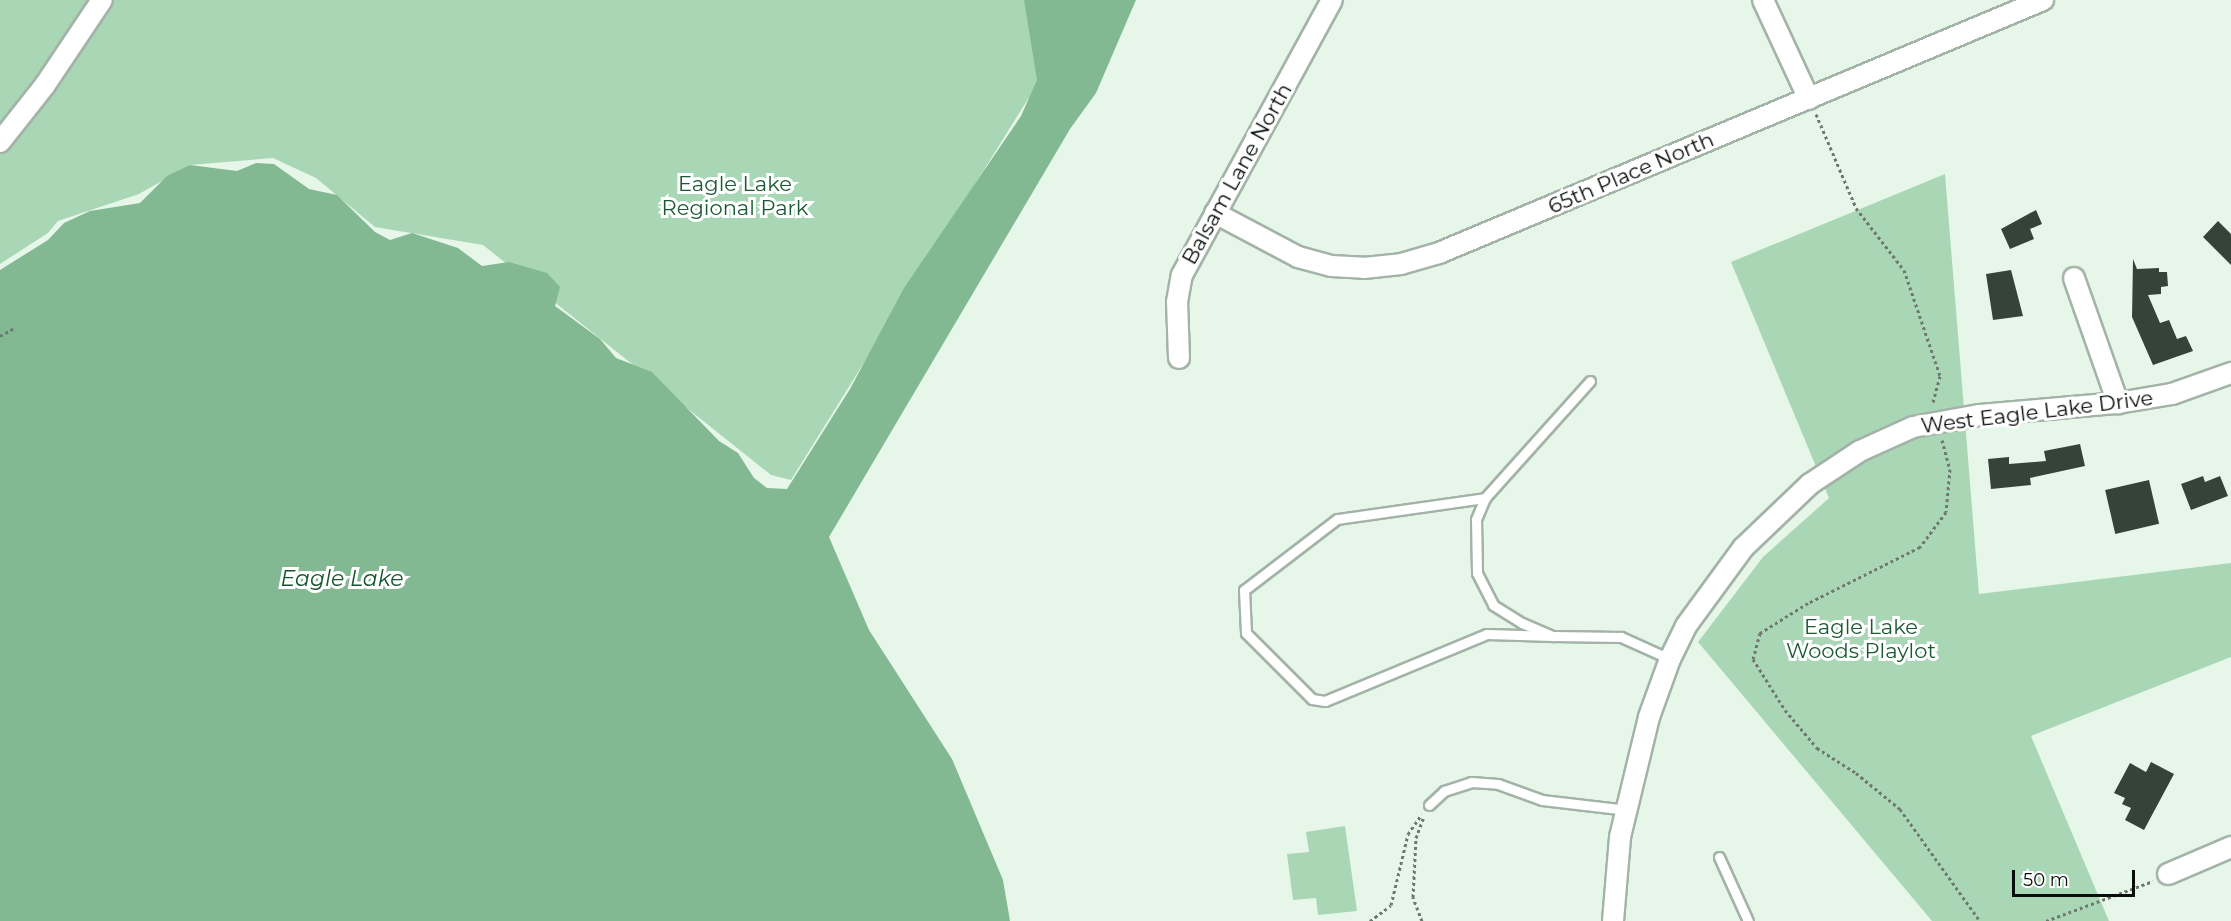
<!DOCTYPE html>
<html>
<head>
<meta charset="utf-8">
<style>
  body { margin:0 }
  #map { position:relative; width:2231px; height:921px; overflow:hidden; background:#e6f7ea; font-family:Montserrat,sans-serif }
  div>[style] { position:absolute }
  .green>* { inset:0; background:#a9d7b6 }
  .water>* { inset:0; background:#82b992 }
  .building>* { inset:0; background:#354339; transform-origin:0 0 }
  .path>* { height:3px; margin-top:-1.5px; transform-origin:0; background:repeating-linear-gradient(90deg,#6e7870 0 3px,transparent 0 6px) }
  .roads { filter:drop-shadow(2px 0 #a3b3a7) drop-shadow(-2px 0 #a3b3a7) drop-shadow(0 2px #a3b3a7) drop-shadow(0 -2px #a3b3a7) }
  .lane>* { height:9px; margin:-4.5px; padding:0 4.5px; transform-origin:4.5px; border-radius:4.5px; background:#fff }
  .street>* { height:20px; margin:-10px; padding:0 10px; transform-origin:10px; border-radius:10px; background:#fff }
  span { translate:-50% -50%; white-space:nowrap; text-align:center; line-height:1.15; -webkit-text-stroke:6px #fff; paint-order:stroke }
  .street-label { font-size:21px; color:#090e0a }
  .park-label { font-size:21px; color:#1b5933 }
  .water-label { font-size:22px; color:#175630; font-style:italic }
  .scale { position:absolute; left:2012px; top:870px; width:123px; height:27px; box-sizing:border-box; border:3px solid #090e0a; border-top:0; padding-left:8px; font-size:18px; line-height:21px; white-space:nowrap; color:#090e0a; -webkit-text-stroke:4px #fff; paint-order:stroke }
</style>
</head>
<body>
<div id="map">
  <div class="green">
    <div style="clip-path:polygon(0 0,1119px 0,1103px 24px,1028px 99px,791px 480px,771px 475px,483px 245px,375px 227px,316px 178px,273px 158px,190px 165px,139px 194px,58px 221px,48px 233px,0 264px)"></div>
    <div style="clip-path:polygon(1945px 174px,1979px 594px,2231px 563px,2231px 657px,2031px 736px,2109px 921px,1932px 921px,1698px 642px,1763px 557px,1829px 498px,1731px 262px)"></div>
    <div style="clip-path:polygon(1345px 826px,1357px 911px,1318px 915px,1316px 898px,1293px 900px,1287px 854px,1309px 852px,1306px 832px)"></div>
  </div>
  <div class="water">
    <div style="clip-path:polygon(1024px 0,1136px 0,1096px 93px,1070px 129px,829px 537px,869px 630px,952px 759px,1003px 880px,1010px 921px,0 921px,0 270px,48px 240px,64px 223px,90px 211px,140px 203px,167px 176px,190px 165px,237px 171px,256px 163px,274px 164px,309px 189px,337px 195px,375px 232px,390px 240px,412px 233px,458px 248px,482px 266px,509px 262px,547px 273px,560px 287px,555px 306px,600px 339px,616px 358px,652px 372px,719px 441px,738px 453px,754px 478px,767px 488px,787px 489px,850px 389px,904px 288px,1021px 116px,1037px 80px)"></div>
  </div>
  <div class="building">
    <div style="clip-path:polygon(2036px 210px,2042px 224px,2030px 229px,2034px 239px,2010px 249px,2001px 229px)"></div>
    <div style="clip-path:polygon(2218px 221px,2231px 234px,2231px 265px,2203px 237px)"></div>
    <div style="clip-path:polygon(2133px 259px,2137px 269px,2159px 268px,2159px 272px,2167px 272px,2168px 286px,2161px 287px,2161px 294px,2148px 295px,2160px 323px,2169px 320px,2177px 339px,2186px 336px,2193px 351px,2153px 365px,2132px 317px)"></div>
    <div style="clip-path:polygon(2011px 270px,2023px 316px,1993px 320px,1986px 274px)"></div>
    <div style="clip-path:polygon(2080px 444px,2085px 466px,2030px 478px,2031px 485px,1991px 489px,1988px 459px,2009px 457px,2009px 464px,2046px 461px,2044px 451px)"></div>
    <div style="clip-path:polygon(2203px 476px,2205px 482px,2220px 476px,2228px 496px,2191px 510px,2181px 484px)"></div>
    <div style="left:2149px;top:480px;width:45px;height:45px;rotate:77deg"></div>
    <div style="clip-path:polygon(2151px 762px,2174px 774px,2144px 830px,2125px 820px,2131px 808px,2122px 804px,2125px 798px,2114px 793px,2130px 763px,2146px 772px)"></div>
  </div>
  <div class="path">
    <div style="left:1816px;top:114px;width:102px;rotate:66.9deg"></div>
    <div style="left:1856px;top:208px;width:78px;rotate:52.3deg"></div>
    <div style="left:1904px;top:270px;width:112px;rotate:71.2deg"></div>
    <div style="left:1940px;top:376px;width:30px;rotate:105deg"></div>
    <div style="left:0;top:336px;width:18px;rotate:-29deg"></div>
    <div style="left:1942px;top:440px;width:30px;rotate:75deg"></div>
    <div style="left:1950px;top:469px;width:43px;rotate:95.3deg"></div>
    <div style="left:1946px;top:512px;width:44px;rotate:126.6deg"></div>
    <div style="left:1920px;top:547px;width:125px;rotate:153.4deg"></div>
    <div style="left:1808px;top:603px;width:57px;rotate:148deg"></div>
    <div style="left:1760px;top:633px;width:27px;rotate:105deg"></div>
    <div style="left:1753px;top:659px;width:60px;rotate:57.9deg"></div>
    <div style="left:1785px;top:710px;width:50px;rotate:49.9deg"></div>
    <div style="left:1817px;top:748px;width:46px;rotate:32.7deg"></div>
    <div style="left:1856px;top:773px;width:57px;rotate:39.3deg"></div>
    <div style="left:1900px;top:809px;width:138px;rotate:54.5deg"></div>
    <div style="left:1370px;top:921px;width:26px;rotate:-37deg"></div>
    <div style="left:1391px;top:905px;width:73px;rotate:-76.5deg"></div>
    <div style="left:1408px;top:834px;width:24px;rotate:-55deg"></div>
    <div style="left:1422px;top:921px;width:26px;rotate:-111deg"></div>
    <div style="left:1413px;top:897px;width:59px;rotate:-87.1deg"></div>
    <div style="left:1416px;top:838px;width:23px;rotate:-70deg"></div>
    <div style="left:2046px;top:921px;width:114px;rotate:-20.5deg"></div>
  </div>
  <div class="roads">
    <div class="lane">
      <div style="left:1590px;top:381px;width:157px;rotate:131.9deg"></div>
      <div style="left:1485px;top:498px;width:23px;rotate:113deg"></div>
      <div style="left:1476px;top:519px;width:54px;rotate:88.9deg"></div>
      <div style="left:1477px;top:573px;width:36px;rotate:63deg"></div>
      <div style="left:1493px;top:605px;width:34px;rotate:32deg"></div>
      <div style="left:1522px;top:623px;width:34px;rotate:23deg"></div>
      <div style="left:1553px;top:636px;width:68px;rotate:0.8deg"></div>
      <div style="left:1621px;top:637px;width:54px;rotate:24.2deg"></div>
      <div style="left:1485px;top:498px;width:149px;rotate:171.9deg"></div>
      <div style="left:1337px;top:519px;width:117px;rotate:142.6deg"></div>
      <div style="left:1244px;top:590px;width:43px;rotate:87.3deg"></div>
      <div style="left:1246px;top:633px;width:93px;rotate:45deg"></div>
      <div style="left:1312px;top:699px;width:13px;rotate:9deg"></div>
      <div style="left:1325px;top:701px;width:175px;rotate:-22.5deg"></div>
      <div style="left:1487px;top:634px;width:66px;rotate:1.7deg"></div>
      <div style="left:1429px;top:805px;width:21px;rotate:-43deg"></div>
      <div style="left:1444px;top:791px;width:28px;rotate:-18deg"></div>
      <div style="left:1471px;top:782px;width:27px;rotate:4deg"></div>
      <div style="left:1498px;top:784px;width:47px;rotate:20deg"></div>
      <div style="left:1542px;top:800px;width:86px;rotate:6.7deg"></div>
      <div style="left:1719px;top:857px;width:70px;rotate:65.6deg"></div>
    </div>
    <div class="street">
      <div style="left:1763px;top:0;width:109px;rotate:65.1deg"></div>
      <div style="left:0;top:142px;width:73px;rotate:-51.7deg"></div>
      <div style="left:45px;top:85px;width:102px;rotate:-56.2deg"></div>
      <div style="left:1215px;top:213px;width:94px;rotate:27.9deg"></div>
      <div style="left:1298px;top:257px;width:34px;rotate:15deg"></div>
      <div style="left:1331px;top:266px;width:33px;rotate:3deg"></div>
      <div style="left:1364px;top:268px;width:37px;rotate:-6deg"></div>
      <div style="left:1401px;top:264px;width:40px;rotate:-16deg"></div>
      <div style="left:1439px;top:253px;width:655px;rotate:-22.73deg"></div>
      <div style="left:2074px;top:278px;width:133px;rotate:70.6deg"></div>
      <div style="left:1179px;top:358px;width:56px;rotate:-92deg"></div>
      <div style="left:1177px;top:302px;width:27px;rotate:-80deg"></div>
      <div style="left:1182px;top:275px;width:313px;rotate:-61.4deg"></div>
      <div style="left:2168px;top:874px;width:69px;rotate:-23.2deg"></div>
      <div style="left:1613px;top:921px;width:84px;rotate:-85.2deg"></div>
      <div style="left:1620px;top:837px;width:123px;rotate:-76.4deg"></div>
      <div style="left:1649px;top:717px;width:62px;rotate:-70.1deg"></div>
      <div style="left:1670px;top:659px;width:37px;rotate:-64deg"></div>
      <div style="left:1686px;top:626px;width:97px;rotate:-53.8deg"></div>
      <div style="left:1743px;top:548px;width:93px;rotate:-43.7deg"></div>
      <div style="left:1810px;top:484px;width:60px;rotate:-33.4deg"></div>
      <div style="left:1860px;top:451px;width:58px;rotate:-24.4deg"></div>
      <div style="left:1913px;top:427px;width:68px;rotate:-10.2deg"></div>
      <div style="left:1980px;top:415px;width:139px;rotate:-5deg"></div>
      <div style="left:2118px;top:403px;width:55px;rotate:-9.5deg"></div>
      <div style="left:2172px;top:394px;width:63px;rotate:-19.6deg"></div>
    </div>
  </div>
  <div class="street-label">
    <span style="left:1631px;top:173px;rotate:-23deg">65th Place North</span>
    <span style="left:1237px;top:174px;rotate:-61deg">Balsam Lane North</span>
    <span style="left:2037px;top:412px;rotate:-7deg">West Eagle Lake Drive</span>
  </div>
  <div class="park-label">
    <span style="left:735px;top:196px">Eagle Lake<br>Regional Park</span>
    <span style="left:1861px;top:639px">Eagle Lake<br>Woods Playlot</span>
  </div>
  <div class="water-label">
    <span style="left:342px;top:579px">Eagle Lake</span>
  </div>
  <div class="scale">50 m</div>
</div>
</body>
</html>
